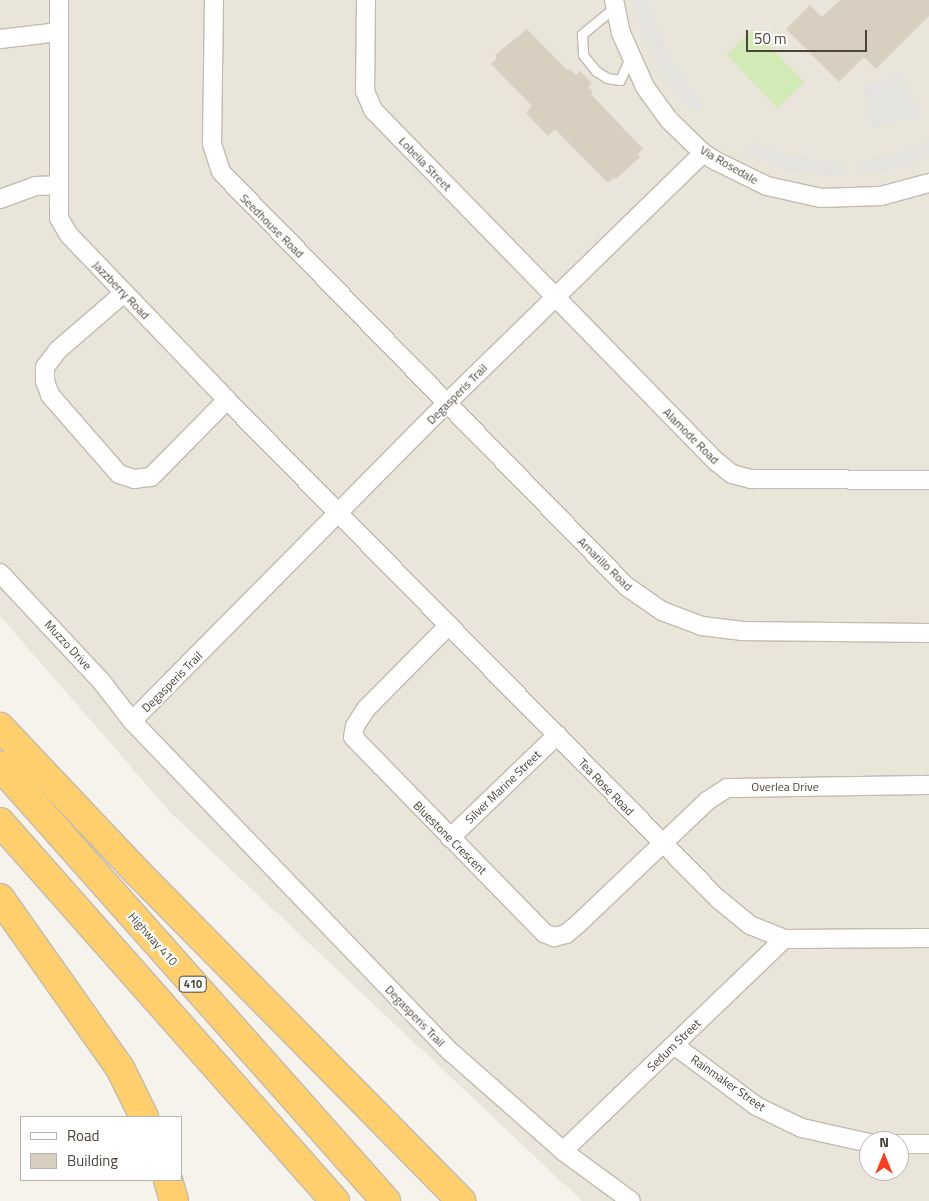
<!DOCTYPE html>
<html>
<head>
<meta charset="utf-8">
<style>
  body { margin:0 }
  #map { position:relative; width:929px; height:1201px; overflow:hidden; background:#f6f3ec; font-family:"Titillium Web",sans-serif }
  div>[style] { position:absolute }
  .residential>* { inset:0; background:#eae5da }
  .green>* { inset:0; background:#d2eab5; transform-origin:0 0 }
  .parking>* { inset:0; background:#e5e3e0 }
  .building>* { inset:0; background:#d8cfc1 }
  .roads { filter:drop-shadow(1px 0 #c2bbae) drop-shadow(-1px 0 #c2bbae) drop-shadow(0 1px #c2bbae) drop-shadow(0 -1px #c2bbae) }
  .service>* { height:9px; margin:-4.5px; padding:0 4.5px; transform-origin:4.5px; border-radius:4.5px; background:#fff }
  .minor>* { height:18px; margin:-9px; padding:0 9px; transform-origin:9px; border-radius:9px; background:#fff }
  .motorway>* { height:28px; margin:-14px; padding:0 14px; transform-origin:14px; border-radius:14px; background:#ffcf6e }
  span { translate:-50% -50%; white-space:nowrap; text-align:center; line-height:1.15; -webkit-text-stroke:4px #fff; paint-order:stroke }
  .shield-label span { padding:1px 4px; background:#fff; border:1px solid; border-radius:4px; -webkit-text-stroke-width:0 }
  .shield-label { font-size:11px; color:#4b4439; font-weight:700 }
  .street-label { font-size:12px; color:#4b4439 }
  .legend { position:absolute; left:20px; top:1116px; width:162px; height:65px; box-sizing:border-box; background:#fff; border:1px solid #b7b4b0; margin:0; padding:6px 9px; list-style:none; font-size:15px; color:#4b4439 }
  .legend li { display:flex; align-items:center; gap:10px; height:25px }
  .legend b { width:25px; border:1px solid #b7b4b0 }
  .north { position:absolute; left:859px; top:1131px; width:50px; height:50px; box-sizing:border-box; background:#fff; border:1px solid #b7b4b0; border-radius:50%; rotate:0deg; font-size:14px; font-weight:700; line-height:20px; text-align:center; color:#4b4439 }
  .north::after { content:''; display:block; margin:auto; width:18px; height:22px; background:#fc3f1d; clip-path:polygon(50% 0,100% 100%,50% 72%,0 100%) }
  .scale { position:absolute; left:746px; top:30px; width:121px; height:22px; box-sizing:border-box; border:2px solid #4b4439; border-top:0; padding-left:6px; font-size:15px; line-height:18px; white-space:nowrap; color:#4b4439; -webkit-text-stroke:4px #fff; paint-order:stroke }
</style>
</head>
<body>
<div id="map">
  <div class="residential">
    <div style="clip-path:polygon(evenodd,0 0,929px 0,929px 1201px,582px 1201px,171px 813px,0 616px,0 0,869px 1141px,899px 1141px,899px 1171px,869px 1171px,869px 1141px)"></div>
  </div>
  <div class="green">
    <div style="left:753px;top:29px;width:74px;height:37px;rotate:46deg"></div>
  </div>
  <div class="parking">
    <div style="clip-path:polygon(635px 0,647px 0,666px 52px,702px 104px,693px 111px,661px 73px,641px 31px)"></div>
    <div style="clip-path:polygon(900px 74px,921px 115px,872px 128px,864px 86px)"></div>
    <div style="clip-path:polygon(929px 140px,929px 156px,906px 166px,863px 174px,861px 162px,900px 153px)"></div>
    <div style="clip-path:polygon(751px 141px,793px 156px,842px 164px,843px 177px,784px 169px,745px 153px)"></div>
  </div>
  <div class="building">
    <div style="clip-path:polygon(840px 0,929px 0,929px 16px,876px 69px,864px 57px,839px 82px,786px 29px,810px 5px,822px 17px)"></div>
    <div style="clip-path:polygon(527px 29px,568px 71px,570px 69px,576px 75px,580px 71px,592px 83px,588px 87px,593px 92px,591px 94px,643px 149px,638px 154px,640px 157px,616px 179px,614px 177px,608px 183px,555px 129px,548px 136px,526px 113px,532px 106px,491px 64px,497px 58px,495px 55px)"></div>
  </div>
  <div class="roads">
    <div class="service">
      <div style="left:615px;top:7px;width:43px;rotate:140.7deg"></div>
      <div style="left:582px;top:34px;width:21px;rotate:87deg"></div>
      <div style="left:583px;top:55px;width:21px;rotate:51deg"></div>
      <div style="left:596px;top:71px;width:13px;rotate:32deg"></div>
      <div style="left:607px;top:78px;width:13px;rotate:9deg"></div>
      <div style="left:620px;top:80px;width:24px;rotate:-66deg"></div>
    </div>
    <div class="minor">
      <div style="left:59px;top:0;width:218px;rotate:90deg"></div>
      <div style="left:59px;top:218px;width:20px;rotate:60deg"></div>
      <div style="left:69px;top:235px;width:228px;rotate:46.2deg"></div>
      <div style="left:227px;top:400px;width:699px;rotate:45.46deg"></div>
      <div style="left:717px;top:898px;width:43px;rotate:39.3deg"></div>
      <div style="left:750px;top:925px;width:37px;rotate:22deg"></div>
      <div style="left:784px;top:939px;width:145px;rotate:-0.4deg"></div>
      <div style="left:214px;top:0;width:144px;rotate:90.8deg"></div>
      <div style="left:212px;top:144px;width:29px;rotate:72deg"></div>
      <div style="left:221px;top:172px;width:579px;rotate:45.63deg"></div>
      <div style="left:626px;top:586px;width:44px;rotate:34.8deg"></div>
      <div style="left:662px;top:611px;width:43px;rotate:20.6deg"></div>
      <div style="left:702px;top:626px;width:39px;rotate:7deg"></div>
      <div style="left:741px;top:631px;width:188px;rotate:0.6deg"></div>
      <div style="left:366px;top:0;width:91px;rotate:90.6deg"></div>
      <div style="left:365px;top:91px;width:21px;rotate:67deg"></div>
      <div style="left:373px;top:110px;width:492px;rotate:45.7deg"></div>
      <div style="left:717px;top:462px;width:19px;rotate:39deg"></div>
      <div style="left:732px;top:474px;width:20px;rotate:15deg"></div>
      <div style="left:751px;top:479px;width:178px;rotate:0.3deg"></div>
      <div style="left:614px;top:0;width:34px;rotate:78deg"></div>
      <div style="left:621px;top:33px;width:59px;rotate:66deg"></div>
      <div style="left:645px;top:87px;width:41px;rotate:54deg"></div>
      <div style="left:669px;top:120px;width:47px;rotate:44.1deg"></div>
      <div style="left:703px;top:153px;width:15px;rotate:32deg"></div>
      <div style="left:716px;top:161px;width:57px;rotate:26.1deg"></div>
      <div style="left:767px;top:186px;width:55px;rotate:12.5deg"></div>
      <div style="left:821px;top:198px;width:60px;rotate:-1.9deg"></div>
      <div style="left:881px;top:196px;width:50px;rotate:-15.2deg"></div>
      <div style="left:0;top:39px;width:59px;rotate:-6.8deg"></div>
      <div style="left:0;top:199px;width:37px;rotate:-20deg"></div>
      <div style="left:35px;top:186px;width:23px;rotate:-2deg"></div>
      <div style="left:124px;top:293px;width:87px;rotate:139.2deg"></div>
      <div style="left:58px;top:350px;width:21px;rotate:127deg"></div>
      <div style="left:45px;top:367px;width:14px;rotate:90deg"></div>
      <div style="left:45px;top:381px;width:15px;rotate:70deg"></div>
      <div style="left:50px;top:395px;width:105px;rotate:48.9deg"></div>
      <div style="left:119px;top:474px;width:16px;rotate:18deg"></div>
      <div style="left:134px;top:479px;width:17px;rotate:-7deg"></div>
      <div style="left:151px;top:477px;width:108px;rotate:-45.4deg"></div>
      <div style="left:0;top:573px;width:148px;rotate:46.9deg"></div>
      <div style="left:101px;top:681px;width:51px;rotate:52.2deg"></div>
      <div style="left:132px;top:721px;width:461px;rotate:46.1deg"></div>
      <div style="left:452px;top:1053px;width:148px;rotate:41.4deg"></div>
      <div style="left:563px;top:1151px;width:84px;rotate:36.3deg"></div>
      <div style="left:449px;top:625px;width:118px;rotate:134.7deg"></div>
      <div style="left:366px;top:709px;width:20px;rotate:123deg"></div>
      <div style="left:355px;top:726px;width:11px;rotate:100deg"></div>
      <div style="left:353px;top:737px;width:274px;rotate:45.7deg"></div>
      <div style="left:544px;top:933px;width:11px;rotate:22deg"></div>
      <div style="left:554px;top:937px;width:12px;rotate:-14deg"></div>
      <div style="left:566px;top:934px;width:17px;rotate:-40deg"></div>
      <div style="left:579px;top:923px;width:177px;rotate:-43.6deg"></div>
      <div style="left:707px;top:801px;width:24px;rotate:-33deg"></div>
      <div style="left:727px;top:788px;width:202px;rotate:-0.9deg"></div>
      <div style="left:132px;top:721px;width:448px;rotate:-45.3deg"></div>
      <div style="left:447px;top:403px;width:358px;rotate:-44.3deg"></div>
      <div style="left:450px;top:838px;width:149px;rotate:-43.9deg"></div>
      <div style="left:674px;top:1045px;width:102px;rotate:36.6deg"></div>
      <div style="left:756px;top:1106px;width:51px;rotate:25.6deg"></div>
      <div style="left:802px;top:1128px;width:69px;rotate:12.6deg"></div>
      <div style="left:899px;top:1144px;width:30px"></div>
      <div style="left:563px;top:1151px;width:306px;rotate:-43.8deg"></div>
    </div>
    <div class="motorway">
      <div style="left:0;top:727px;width:199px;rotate:46.6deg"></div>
      <div style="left:137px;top:872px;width:462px;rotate:45.4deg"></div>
      <div style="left:0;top:766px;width:582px;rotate:48.42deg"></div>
      <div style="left:0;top:822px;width:506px;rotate:48.53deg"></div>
      <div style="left:0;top:898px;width:208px;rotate:54.8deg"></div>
      <div style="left:120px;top:1068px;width:55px;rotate:63.9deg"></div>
      <div style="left:168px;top:1180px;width:22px;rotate:74deg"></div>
    </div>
  </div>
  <div class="shield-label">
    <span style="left:193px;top:984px">410</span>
  </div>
  <div class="street-label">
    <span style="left:425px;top:164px;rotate:46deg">Lobelia Street</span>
    <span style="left:729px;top:165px;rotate:30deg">Via Rosedale</span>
    <span style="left:272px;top:226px;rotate:45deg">Seedhouse Road</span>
    <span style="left:121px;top:290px;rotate:46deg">Jazzberry Road</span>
    <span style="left:457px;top:394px;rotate:-45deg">Degasperis Trail</span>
    <span style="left:691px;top:436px;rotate:45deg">Alamode Road</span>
    <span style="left:605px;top:564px;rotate:44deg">Amarillo Road</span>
    <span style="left:68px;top:645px;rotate:47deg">Muzzo Drive</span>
    <span style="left:172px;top:682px;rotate:-45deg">Degasperis Trail</span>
    <span style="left:503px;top:787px;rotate:-44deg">Silver Marine Street</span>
    <span style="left:606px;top:787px;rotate:46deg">Tea Rose Road</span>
    <span style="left:785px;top:787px">Overlea Drive</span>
    <span style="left:450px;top:838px;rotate:45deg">Bluestone Crescent</span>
    <span style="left:153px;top:939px;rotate:48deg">Highway 410</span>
    <span style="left:415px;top:1016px;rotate:46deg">Degasperis Trail</span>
    <span style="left:674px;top:1045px;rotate:-44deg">Sedum Street</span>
    <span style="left:728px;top:1083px;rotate:35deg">Rainmaker Street</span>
  </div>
  <ul class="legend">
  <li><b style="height:6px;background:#fff"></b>Road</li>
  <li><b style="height:14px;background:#d8cfc1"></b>Building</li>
  </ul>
  <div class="north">N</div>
  <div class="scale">50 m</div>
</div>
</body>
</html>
